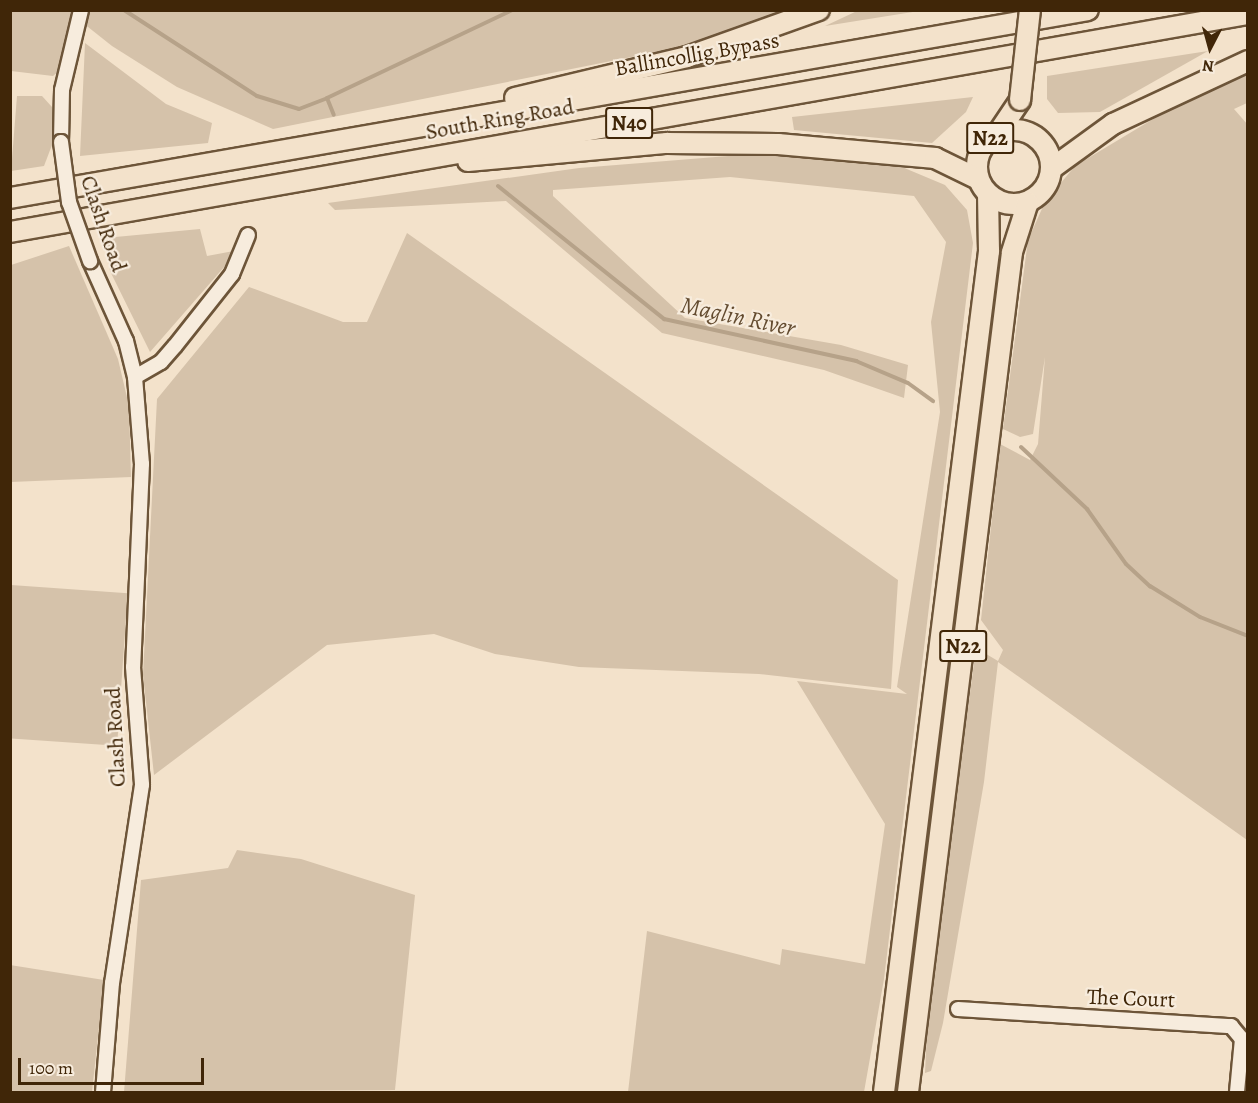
<!DOCTYPE html>
<html>
<head>
<meta charset="utf-8">
<style>
  body { margin:0 }
  #map { position:relative; width:1258px; height:1103px; overflow:hidden; background:#f3e2cb; font-family:Alegreya,serif }
  div>[style] { position:absolute }
  .green>* { inset:0; background:#d5c2aa; transform-origin:0 0 }
  .stream>* { height:4px; margin:-2px; padding:0 2px; transform-origin:2px; border-radius:2px; background:#b6a289 }
  .roads { filter:drop-shadow(2px 0 #6d5539) drop-shadow(-2px 0 #6d5539) drop-shadow(0 2px #6d5539) drop-shadow(0 -2px #6d5539) }
  .minor>* { height:14px; margin:-7px; padding:0 7px; transform-origin:7px; border-radius:7px; background:#f7ecdd }
  .highway>* { height:20px; margin:-10px; padding:0 10px; transform-origin:10px; border-radius:10px; background:#f3e2cb }
  .highway>.ring { margin:-10px; padding:0; box-sizing:content-box; background:none; border:20px solid #f3e2cb; border-radius:50% }
  .bridges { filter:drop-shadow(2px 0 #6d5539) drop-shadow(-2px 0 #6d5539) drop-shadow(0 2px #6d5539) drop-shadow(0 -2px #6d5539) }
  .minor-bridge>* { height:14px; margin:-7px; padding:0 7px; transform-origin:7px; border-radius:7px; background:#f7ecdd }
  .highway-bridge>* { height:20px; margin:-10px; padding:0 10px; transform-origin:10px; border-radius:10px; background:#f3e2cb }
  span { translate:-50% -50%; white-space:nowrap; text-align:center; line-height:1.15; -webkit-text-stroke:4.5px #f7ecdd; paint-order:stroke }
  .shield-label span { padding:2px 4px; background:#f7ecdd; border:2px solid; border-radius:4px; -webkit-text-stroke-width:0 }
  .shield-label { font-size:21px; color:#402608; font-weight:700 }
  .street-label { font-size:22px; color:#402608 }
  .water-label { font-size:24px; color:#634b2f; font-style:italic }
  .frame { position:absolute; inset:0; border:12px solid #402608; pointer-events:none }
  .north { position:absolute; left:1180px; top:18px; width:60px; height:60px; -webkit-text-stroke:4px #f7ecdd; paint-order:stroke; rotate:186deg; font-size:16px; font-weight:700; line-height:24px; text-align:center; color:#402608 }
  .north::after { content:''; display:block; margin:auto; width:21px; height:27px; background:#402608; clip-path:polygon(50% 0,100% 100%,50% 72%,0 100%) }
  .scale { position:absolute; left:18px; top:1058px; width:186px; height:27px; box-sizing:border-box; border:3px solid #402608; border-top:0; padding-left:8px; font-size:18px; line-height:21px; white-space:nowrap; color:#402608; -webkit-text-stroke:4px #f7ecdd; paint-order:stroke }
</style>
</head>
<body>
<div id="map">
  <div class="green">
    <div style="clip-path:polygon(88px 10px,786px 11px,711px 41px,273px 129px,177px 87px,112px 46px,83px 23px)"></div>
    <div style="clip-path:polygon(10px 11px,74px 11px,59px 71px,53px 76px,11px 71px)"></div>
    <div style="clip-path:polygon(857px 11px,857px 10px,919px 11px,825px 26px)"></div>
    <div style="clip-path:polygon(85px 43px,166px 104px,212px 123px,208px 143px,80px 156px)"></div>
    <div style="clip-path:polygon(1208px 51px,1100px 112px,1058px 113px,1047px 99px,1047px 76px)"></div>
    <div style="clip-path:polygon(1247px 72px,1247px 103px,1234px 109px,1248px 125px,1247px 840px,998px 662px,984px 782px,943px 1023px,931px 1071px,925px 1073px,928px 1010px,976px 648px,998px 661px,1003px 650px,981px 620px,1000px 444px,1030px 460px,1038px 444px,1045px 357px,1033px 434px,1020px 437px,1003px 429px,1028px 240px,1045px 202px,1075px 166px,1193px 95px)"></div>
    <div style="clip-path:polygon(17px 96px,42px 96px,52px 107px,52px 145px,44px 166px,11px 171px)"></div>
    <div style="clip-path:polygon(973px 97px,966px 112px,932px 143px,794px 130px,792px 117px)"></div>
    <div style="clip-path:polygon(753px 154px,902px 167px,945px 185px,967px 210px,973px 243px,884px 979px,864px 1092px,628px 1092px,647px 931px,780px 965px,782px 949px,865px 964px,885px 824px,797px 681px,907px 694px,897px 687px,940px 412px,931px 322px,946px 242px,914px 196px,730px 177px,553px 190px,553px 196px,685px 318px,841px 345px,908px 365px,904px 398px,824px 370px,662px 333px,506px 201px,335px 210px,328px 203px,579px 168px)"></div>
    <div style="clip-path:polygon(200px 229px,207px 256px,239px 250px,150px 352px,110px 271px,105px 238px)"></div>
    <div style="clip-path:polygon(407px 233px,898px 580px,891px 689px,759px 674px,579px 667px,495px 654px,434px 634px,327px 645px,154px 775px,143px 675px,157px 399px,249px 287px,343px 322px,367px 322px)"></div>
    <div style="clip-path:polygon(69px 246px,118px 359px,129px 406px,131px 477px,11px 482px,11px 265px)"></div>
    <div style="left:11px;top:585px;width:117px;height:153px;rotate:4deg"></div>
    <div style="clip-path:polygon(237px 850px,301px 859px,415px 895px,395px 1090px,124px 1092px,141px 880px,228px 868px)"></div>
    <div style="clip-path:polygon(10px 965px,104px 980px,92px 1092px,11px 1092px)"></div>
  </div>
  <div class="stream">
    <div style="left:124px;top:10px;width:158px;rotate:32.9deg"></div>
    <div style="left:257px;top:96px;width:44px;rotate:17.2deg"></div>
    <div style="left:299px;top:109px;width:30px;rotate:-21deg"></div>
    <div style="left:327px;top:98px;width:18px;rotate:68deg"></div>
    <div style="left:327px;top:98px;width:205px;rotate:-25.4deg"></div>
    <div style="left:498px;top:186px;width:213px;rotate:38.7deg"></div>
    <div style="left:664px;top:319px;width:197px;rotate:12.3deg"></div>
    <div style="left:856px;top:361px;width:56px;rotate:22.9deg"></div>
    <div style="left:908px;top:383px;width:31px;rotate:36deg"></div>
    <div style="left:1021px;top:447px;width:91px;rotate:43.2deg"></div>
    <div style="left:1087px;top:509px;width:67px;rotate:54.7deg"></div>
    <div style="left:1126px;top:564px;width:33px;rotate:43deg"></div>
    <div style="left:1150px;top:586px;width:59px;rotate:31.8deg"></div>
    <div style="left:1200px;top:617px;width:52px;rotate:21.6deg"></div>
  </div>
  <div class="roads">
    <div class="minor">
      <div style="left:61px;top:142px;width:52px;rotate:-88.9deg"></div>
      <div style="left:62px;top:90px;width:82px;rotate:-76.6deg"></div>
      <div style="left:90px;top:261px;width:88px;rotate:65.8deg"></div>
      <div style="left:126px;top:341px;width:37px;rotate:76deg"></div>
      <div style="left:135px;top:377px;width:87px;rotate:85.4deg"></div>
      <div style="left:142px;top:464px;width:203px;rotate:92.5deg"></div>
      <div style="left:133px;top:667px;width:118px;rotate:85.6deg"></div>
      <div style="left:142px;top:785px;width:200px;rotate:98.6deg"></div>
      <div style="left:112px;top:983px;width:109px;rotate:94.7deg"></div>
      <div style="left:135px;top:377px;width:30px;rotate:-30deg"></div>
      <div style="left:161px;top:362px;width:21px;rotate:-49deg"></div>
      <div style="left:175px;top:346px;width:92px;rotate:-51.6deg"></div>
      <div style="left:232px;top:274px;width:42px;rotate:-67.7deg"></div>
      <div style="left:958px;top:1009px;width:274px;rotate:3.6deg"></div>
      <div style="left:1231px;top:1026px;width:17px;rotate:50deg"></div>
      <div style="left:1242px;top:1039px;width:53px;rotate:95.4deg"></div>
    </div>
    <div class="highway">
      <div style="left:515px;top:98px;width:177px;rotate:-13.4deg"></div>
      <div style="left:687px;top:57px;width:140px;rotate:-19.6deg"></div>
      <div class="ring" style="left:977px;top:130px;width:54px;height:54px"></div>
      <div style="left:998px;top:133px;width:40px;rotate:-56deg"></div>
      <div style="left:468px;top:161px;width:200px;rotate:-5.2deg"></div>
      <div style="left:667px;top:143px;width:111px;rotate:0.5deg"></div>
      <div style="left:778px;top:144px;width:158px;rotate:5.1deg"></div>
      <div style="left:935px;top:158px;width:48px;rotate:26deg"></div>
      <div style="left:1051px;top:169px;width:77px;rotate:-36deg"></div>
      <div style="left:1113px;top:124px;width:149px;rotate:-25deg"></div>
      <div style="left:10px;top:198px;width:1094px;rotate:-9.89deg"></div>
      <div style="left:10px;top:232px;width:1257px;rotate:-9.99deg"></div>
      <div style="left:884px;top:1092px;width:848px;rotate:-82.88deg"></div>
      <div style="left:989px;top:251px;width:57px;rotate:-91deg"></div>
      <div style="left:908px;top:1092px;width:846px;rotate:-82.94deg"></div>
      <div style="left:1012px;top:252px;width:52px;rotate:-72.3deg"></div>
    </div>
  </div>
  <div class="bridges">
    <div class="minor-bridge">
      <div style="left:61px;top:142px;width:61px;rotate:82.4deg"></div>
      <div style="left:69px;top:202px;width:63px;rotate:70.4deg"></div>
    </div>
    <div class="highway-bridge">
      <div style="left:1020px;top:100px;width:91px;rotate:-83.7deg"></div>
    </div>
  </div>
  <div class="shield-label">
    <span style="left:629px;top:123px">N40</span>
    <span style="left:990px;top:138px">N22</span>
    <span style="left:963px;top:646px">N22</span>
  </div>
  <div class="street-label">
    <span style="left:697px;top:55px;rotate:-10deg">Ballincollig Bypass</span>
    <span style="left:500px;top:120px;rotate:-10deg">South Ring Road</span>
    <span style="left:103px;top:224px;rotate:71deg">Clash Road</span>
    <span style="left:116px;top:737px;rotate:-93deg">Clash Road</span>
    <span style="left:1131px;top:999px;rotate:2deg">The Court</span>
  </div>
  <div class="water-label">
    <span style="left:738px;top:317px;rotate:12deg">Maglin River</span>
  </div>
  <div class="frame"></div>
  <div class="north">N</div>
  <div class="scale">100 m</div>
</div>
</body>
</html>
